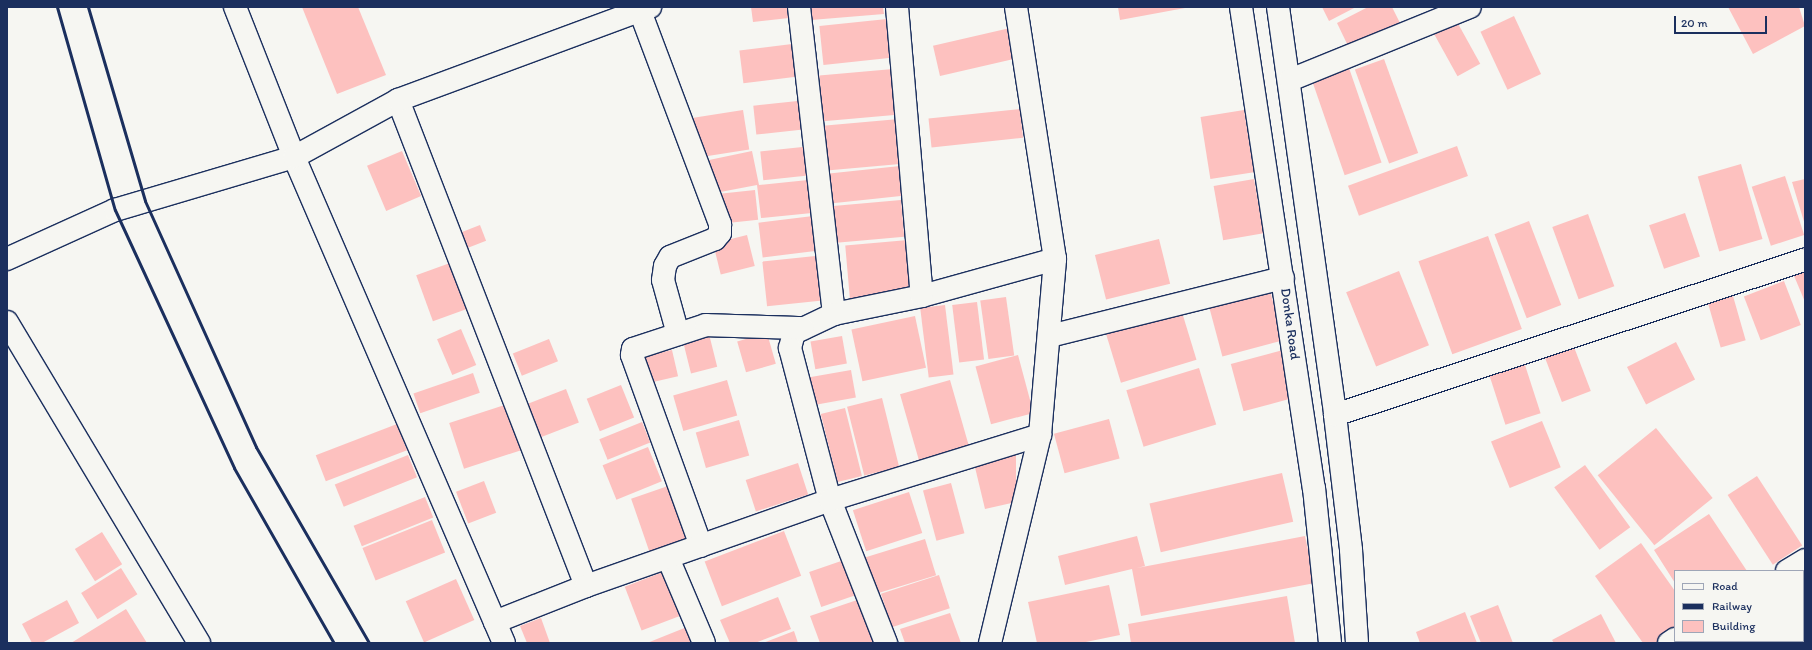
<!DOCTYPE html>
<html>
<head>
<meta charset="utf-8">
<style>
  body { margin:0 }
  #map { position:relative; width:1812px; height:650px; overflow:hidden; background:#f6f6f2; font-family:Itim,sans-serif }
  div>[style] { position:absolute }
  .building>* { inset:0; background:#fdc1bf; transform-origin:0 0 }
  .roads { filter:drop-shadow(1px 0 #1b2f5e) drop-shadow(-1px 0 #1b2f5e) drop-shadow(0 1px #1b2f5e) drop-shadow(0 -1px #1b2f5e) }
  .minor>* { height:22px; margin:-11px; padding:0 11px; transform-origin:11px; border-radius:11px; background:#f6f6f2 }
  .major>* { height:22px; margin:-11px; padding:0 11px; transform-origin:11px; border-radius:11px; background:#f6f6f2 }
  .rail>* { height:3px; margin:-1.5px; padding:0 1.5px; transform-origin:1.5px; border-radius:1.5px; background:#1b2f5e }
  span { translate:-50% -50%; white-space:nowrap; text-align:center; line-height:1.15; -webkit-text-stroke:3.5px #f6f6f2; paint-order:stroke }
  .street-label { font-size:14px; color:#1b2f5e }
  .frame { position:absolute; inset:0; border:8px solid #1b2f5e; pointer-events:none }
  .legend { position:absolute; left:1674px; top:570px; width:130px; height:72px; box-sizing:border-box; background:#f6f6f2; border:1px solid #9ea6b7; margin:0; padding:5px 7px; list-style:none; font-size:12px; color:#1b2f5e }
  .legend li { display:flex; align-items:center; gap:8px; height:20px }
  .legend b { width:20px; border:1px solid #9ea6b7 }
  .scale { position:absolute; left:1674px; top:16px; width:93px; height:18px; box-sizing:border-box; border:2px solid #1b2f5e; border-top:0; padding-left:5px; font-size:12px; line-height:14px; white-space:nowrap; color:#1b2f5e; -webkit-text-stroke:3px #f6f6f2; paint-order:stroke }
</style>
</head>
<body>
<div id="map">
  <div class="building">
    <div style="clip-path:polygon(302px 7px,358px 7px,386px 75px,337px 94px)"></div>
    <div style="clip-path:polygon(751px 7px,797px 7px,798px 17px,753px 22px)"></div>
    <div style="clip-path:polygon(810px 7px,883px 7px,884px 14px,811px 20px)"></div>
    <div style="clip-path:polygon(1118px 7px,1185px 7px,1185px 8px,1120px 20px)"></div>
    <div style="clip-path:polygon(1322px 7px,1356px 7px,1329px 21px)"></div>
    <div style="clip-path:polygon(1368px 7px,1392px 7px,1401px 25px,1350px 50px,1337px 23px)"></div>
    <div style="clip-path:polygon(1728px 7px,1799px 7px,1805px 26px,1753px 54px)"></div>
    <div style="left:1514px;top:16px;width:64px;height:37px;rotate:65deg"></div>
    <div style="left:887px;top:19px;width:39px;height:68px;rotate:84deg"></div>
    <div style="left:1456px;top:20px;width:50px;height:26px;rotate:61deg"></div>
    <div style="left:1010px;top:28px;width:31px;height:79px;rotate:77deg"></div>
    <div style="left:792px;top:44px;width:33px;height:53px;rotate:83deg"></div>
    <div style="left:1384px;top:59px;width:100px;height:31px;rotate:70deg"></div>
    <div style="left:1349px;top:68px;width:100px;height:39px;rotate:71deg"></div>
    <div style="left:893px;top:69px;width:46px;height:74px;rotate:85deg"></div>
    <div style="left:807px;top:100px;width:29px;height:54px;rotate:84deg"></div>
    <div style="left:1020px;top:109px;width:29px;height:92px;rotate:84deg"></div>
    <div style="left:743px;top:110px;width:40px;height:50px;rotate:81deg"></div>
    <div style="left:1244px;top:110px;width:63px;height:44px;rotate:81deg"></div>
    <div style="left:899px;top:119px;width:45px;height:82px;rotate:85deg"></div>
    <div style="left:812px;top:146px;width:29px;height:52px;rotate:84deg"></div>
    <div style="left:1457px;top:146px;width:32px;height:116px;rotate:70deg"></div>
    <div style="left:402px;top:151px;width:49px;height:38px;rotate:67deg"></div>
    <div style="clip-path:polygon(752px 151px,759px 185px,808px 180px,812px 213px,761px 218px,757px 185px,715px 193px,709px 160px)"></div>
    <div style="left:1741px;top:164px;width:78px;height:45px;rotate:74deg"></div>
    <div style="left:900px;top:166px;width:30px;height:71px;rotate:84deg"></div>
    <div style="left:1785px;top:176px;width:62px;height:35px;rotate:72deg"></div>
    <div style="left:1254px;top:179px;width:55px;height:41px;rotate:80deg"></div>
    <div style="clip-path:polygon(1805px 179px,1805px 225px,1792px 182px)"></div>
    <div style="left:755px;top:190px;width:30px;height:40px;rotate:84deg"></div>
    <div style="left:901px;top:200px;width:37px;height:68px;rotate:85deg"></div>
    <div style="left:1685px;top:213px;width:46px;height:38px;rotate:71deg"></div>
    <div style="left:1588px;top:214px;width:77px;height:38px;rotate:70deg"></div>
    <div style="left:813px;top:216px;width:35px;height:55px;rotate:83deg"></div>
    <div style="left:1529px;top:221px;width:90px;height:37px;rotate:69deg"></div>
    <div style="left:480px;top:225px;width:17px;height:22px;rotate:69deg"></div>
    <div style="left:747px;top:235px;width:32px;height:35px;rotate:76deg"></div>
    <div style="left:1488px;top:236px;width:99px;height:74px;rotate:70deg"></div>
    <div style="left:1159px;top:239px;width:46px;height:66px;rotate:76deg"></div>
    <div style="left:908px;top:240px;width:54px;height:63px;rotate:85deg"></div>
    <div style="left:825px;top:255px;width:45px;height:63px;rotate:84deg"></div>
    <div style="left:450px;top:263px;width:49px;height:36px;rotate:70deg"></div>
    <div style="clip-path:polygon(1805px 266px,1805px 302px,1792px 271px)"></div>
    <div style="left:1399px;top:271px;width:80px;height:57px;rotate:68deg"></div>
    <div style="left:1784px;top:281px;width:47px;height:43px;rotate:69deg"></div>
    <div style="left:1269px;top:287px;width:55px;height:63px;rotate:75deg"></div>
    <div style="left:1733px;top:296px;width:46px;height:26px;rotate:74deg"></div>
    <div style="left:1006px;top:297px;width:59px;height:26px;rotate:82deg"></div>
    <div style="left:977px;top:302px;width:58px;height:25px;rotate:83deg"></div>
    <div style="left:945px;top:305px;width:70px;height:25px;rotate:83deg"></div>
    <div style="left:1181px;top:309px;width:53px;height:79px;rotate:73deg"></div>
    <div style="left:915px;top:316px;width:53px;height:65px;rotate:78deg"></div>
    <div style="left:461px;top:329px;width:39px;height:26px;rotate:67deg"></div>
    <div style="left:708px;top:330px;width:38px;height:27px;rotate:76deg"></div>
    <div style="left:767px;top:333px;width:32px;height:31px;rotate:74deg"></div>
    <div style="left:842px;top:336px;width:28px;height:32px;rotate:80deg"></div>
    <div style="left:549px;top:339px;width:24px;height:39px;rotate:68deg"></div>
    <div style="left:1676px;top:342px;width:42px;height:55px;rotate:63deg"></div>
    <div style="left:1574px;top:347px;width:47px;height:31px;rotate:69deg"></div>
    <div style="left:672px;top:350px;width:27px;height:29px;rotate:77deg"></div>
    <div style="left:1283px;top:350px;width:49px;height:54px;rotate:75deg"></div>
    <div style="left:1018px;top:355px;width:60px;height:44px;rotate:75deg"></div>
    <div style="left:1523px;top:359px;width:57px;height:37px;rotate:72deg"></div>
    <div style="left:1199px;top:368px;width:59px;height:76px;rotate:73deg"></div>
    <div style="left:851px;top:370px;width:28px;height:45px;rotate:80deg"></div>
    <div style="left:473px;top:373px;width:21px;height:63px;rotate:71deg"></div>
    <div style="left:727px;top:380px;width:37px;height:56px;rotate:74deg"></div>
    <div style="left:950px;top:380px;width:73px;height:52px;rotate:74deg"></div>
    <div style="left:621px;top:385px;width:35px;height:37px;rotate:68deg"></div>
    <div style="left:566px;top:389px;width:36px;height:45px;rotate:69deg"></div>
    <div style="left:882px;top:398px;width:71px;height:36px;rotate:76deg"></div>
    <div style="left:511px;top:403px;width:48px;height:65px;rotate:72deg"></div>
    <div style="left:845px;top:408px;width:70px;height:25px;rotate:76deg"></div>
    <div style="left:1109px;top:419px;width:41px;height:57px;rotate:75deg"></div>
    <div style="left:739px;top:420px;width:37px;height:45px;rotate:74deg"></div>
    <div style="left:1542px;top:421px;width:50px;height:55px;rotate:68deg"></div>
    <div style="left:642px;top:422px;width:22px;height:46px;rotate:68deg"></div>
    <div style="left:397px;top:424px;width:28px;height:87px;rotate:69deg"></div>
    <div style="left:1656px;top:428px;width:90px;height:75px;rotate:51deg"></div>
    <div style="left:648px;top:447px;width:37px;height:49px;rotate:68deg"></div>
    <div style="clip-path:polygon(1016px 449px,1016px 502px,985px 509px,973px 459px)"></div>
    <div style="left:408px;top:455px;width:24px;height:79px;rotate:68deg"></div>
    <div style="left:798px;top:463px;width:33px;height:55px;rotate:72deg"></div>
    <div style="left:1585px;top:465px;width:77px;height:38px;rotate:54deg"></div>
    <div style="left:1282px;top:473px;width:50px;height:136px;rotate:77deg"></div>
    <div style="left:1757px;top:476px;width:83px;height:35px;rotate:57deg"></div>
    <div style="left:484px;top:481px;width:34px;height:30px;rotate:69deg"></div>
    <div style="left:951px;top:483px;width:52px;height:29px;rotate:75deg"></div>
    <div style="left:668px;top:486px;width:62px;height:39px;rotate:71deg"></div>
    <div style="left:909px;top:492px;width:43px;height:59px;rotate:72deg"></div>
    <div style="left:425px;top:497px;width:22px;height:77px;rotate:68deg"></div>
    <div style="clip-path:polygon(1709px 514px,1747px 571px,1675px 571px,1675px 583px,1654px 550px)"></div>
    <div style="left:432px;top:520px;width:35px;height:75px;rotate:68deg"></div>
    <div style="left:784px;top:531px;width:48px;height:85px;rotate:69deg"></div>
    <div style="left:102px;top:532px;width:38px;height:32px;rotate:58deg"></div>
    <div style="clip-path:polygon(1137px 536px,1145px 566px,1137px 568px,1305px 536px,1315px 583px,1141px 616px,1132px 569px,1065px 585px,1058px 556px)"></div>
    <div style="left:925px;top:539px;width:38px;height:62px;rotate:73deg"></div>
    <div style="clip-path:polygon(1641px 543px,1675px 591px,1675px 636px,1665px 643px,1643px 643px,1595px 576px)"></div>
    <div style="left:847px;top:559px;width:37px;height:40px;rotate:71deg"></div>
    <div style="left:121px;top:568px;width:31px;height:47px;rotate:58deg"></div>
    <div style="left:663px;top:572px;width:47px;height:41px;rotate:69deg"></div>
    <div style="left:939px;top:575px;width:35px;height:61px;rotate:72deg"></div>
    <div style="left:456px;top:579px;width:45px;height:55px;rotate:66deg"></div>
    <div style="clip-path:polygon(1805px 581px,1805px 606px,1803px 603px)"></div>
    <div style="clip-path:polygon(1109px 585px,1120px 635px,1081px 643px,1037px 643px,1028px 602px)"></div>
    <div style="clip-path:polygon(1287px 596px,1295px 643px,1131px 643px,1128px 624px)"></div>
    <div style="clip-path:polygon(778px 597px,791px 629px,755px 643px,730px 643px,720px 620px)"></div>
    <div style="clip-path:polygon(863px 598px,878px 643px,820px 643px,810px 616px)"></div>
    <div style="clip-path:polygon(67px 600px,79px 623px,42px 643px,32px 643px,22px 624px)"></div>
    <div style="clip-path:polygon(1498px 605px,1513px 643px,1481px 643px,1470px 616px)"></div>
    <div style="clip-path:polygon(126px 609px,147px 643px,71px 643px)"></div>
    <div style="clip-path:polygon(1465px 612px,1477px 643px,1420px 643px,1416px 632px)"></div>
    <div style="clip-path:polygon(950px 613px,961px 643px,905px 643px,900px 629px)"></div>
    <div style="clip-path:polygon(1601px 614px,1616px 643px,1554px 643px,1552px 640px)"></div>
    <div style="clip-path:polygon(541px 618px,550px 643px,527px 643px,520px 626px)"></div>
    <div style="clip-path:polygon(687px 627px,693px 643px,647px 643px)"></div>
    <div style="clip-path:polygon(794px 631px,798px 643px,763px 643px)"></div>
    <div style="left:1758px;top:641px;width:44px;height:3px"></div>
  </div>
  <div class="roads">
    <div class="minor">
      <div style="left:235px;top:7px;width:161px;rotate:68.5deg"></div>
      <div style="left:294px;top:157px;width:529px;rotate:66.63deg"></div>
      <div style="left:799px;top:7px;width:309px;rotate:83.5deg"></div>
      <div style="left:834px;top:314px;width:90px;rotate:-11.6deg"></div>
      <div style="left:922px;top:296px;width:138px;rotate:-15.5deg"></div>
      <div style="left:897px;top:7px;width:290px;rotate:85.1deg"></div>
      <div style="left:1241px;top:7px;width:487px;rotate:81.4deg"></div>
      <div style="left:1314px;top:488px;width:156px;rotate:84.1deg"></div>
      <div style="left:1278px;top:7px;width:412px;rotate:82deg"></div>
      <div style="left:1335px;top:415px;width:136px;rotate:83.2deg"></div>
      <div style="left:1351px;top:550px;width:93px;rotate:86.3deg"></div>
      <div style="left:640px;top:11px;width:228px;rotate:69.4deg"></div>
      <div style="left:720px;top:224px;width:9px;rotate:90deg"></div>
      <div style="left:720px;top:233px;width:8px;rotate:130deg"></div>
      <div style="left:715px;top:239px;width:48px;rotate:158.2deg"></div>
      <div style="left:670px;top:257px;width:10px;rotate:119deg"></div>
      <div style="left:665px;top:266px;width:14px;rotate:98deg"></div>
      <div style="left:663px;top:280px;width:56px;rotate:74.5deg"></div>
      <div style="left:1290px;top:80px;width:194px;rotate:-22.1deg"></div>
      <div style="left:398px;top:100px;width:521px;rotate:68.85deg"></div>
      <div style="left:586px;top:586px;width:98px;rotate:158.4deg"></div>
      <div style="left:834px;top:314px;width:44px;rotate:154.6deg"></div>
      <div style="left:794px;top:333px;width:16px;rotate:105deg"></div>
      <div style="left:790px;top:348px;width:157px;rotate:75.3deg"></div>
      <div style="left:830px;top:500px;width:154px;rotate:68.6deg"></div>
      <div style="left:7px;top:322px;width:374px;rotate:59.1deg"></div>
      <div style="left:1050px;top:336px;width:240px;rotate:-14deg"></div>
      <div style="left:1335px;top:415px;width:495px;rotate:-18.3deg"></div>
      <div style="left:701px;top:546px;width:203px;rotate:-109.9deg"></div>
      <div style="left:632px;top:355px;width:6px;rotate:-81deg"></div>
      <div style="left:633px;top:349px;width:77px;rotate:-18.2deg"></div>
      <div style="left:706px;top:325px;width:97px;rotate:1.8deg"></div>
      <div style="left:668px;top:558px;width:92px;rotate:67deg"></div>
      <div style="left:1787px;top:571px;width:21px;rotate:-31deg"></div>
      <div style="left:586px;top:586px;width:259px;rotate:-19.4deg"></div>
      <div style="left:830px;top:500px;width:220px;rotate:-17.2deg"></div>
      <div style="left:990px;top:643px;width:214px;rotate:-76.5deg"></div>
      <div style="left:1040px;top:435px;width:177px;rotate:-85.1deg"></div>
      <div style="left:1055px;top:259px;width:255px;rotate:-98.8deg"></div>
      <div style="left:1669px;top:643px;width:7px;rotate:-34deg"></div>
    </div>
    <div class="major">
      <div style="left:7px;top:259px;width:119px;rotate:-24.4deg"></div>
      <div style="left:115px;top:210px;width:187px;rotate:-16.5deg"></div>
      <div style="left:294px;top:157px;width:119px;rotate:-28.7deg"></div>
      <div style="left:398px;top:100px;width:269px;rotate:-20.3deg"></div>
    </div>
  </div>
  <div class="rail">
    <div style="left:57px;top:7px;width:211px;rotate:74.1deg"></div>
    <div style="left:115px;top:210px;width:284px;rotate:65.2deg"></div>
    <div style="left:234px;top:468px;width:202px;rotate:60.3deg"></div>
    <div style="left:88px;top:7px;width:202px;rotate:73.6deg"></div>
    <div style="left:145px;top:201px;width:270px;rotate:65.7deg"></div>
    <div style="left:256px;top:447px;width:226px;rotate:60deg"></div>
  </div>
  <div class="street-label">
    <span style="left:1290px;top:324px;rotate:82deg">Donka Road</span>
  </div>
  <div class="frame"></div>
  <ul class="legend">
  <li><b style="height:5px;background:#f6f6f2"></b>Road</li>
  <li><b style="height:5px;background:#1b2f5e"></b>Railway</li>
  <li><b style="height:11px;background:#fdc1bf"></b>Building</li>
  </ul>
  <div class="scale">20 m</div>
</div>
</body>
</html>
